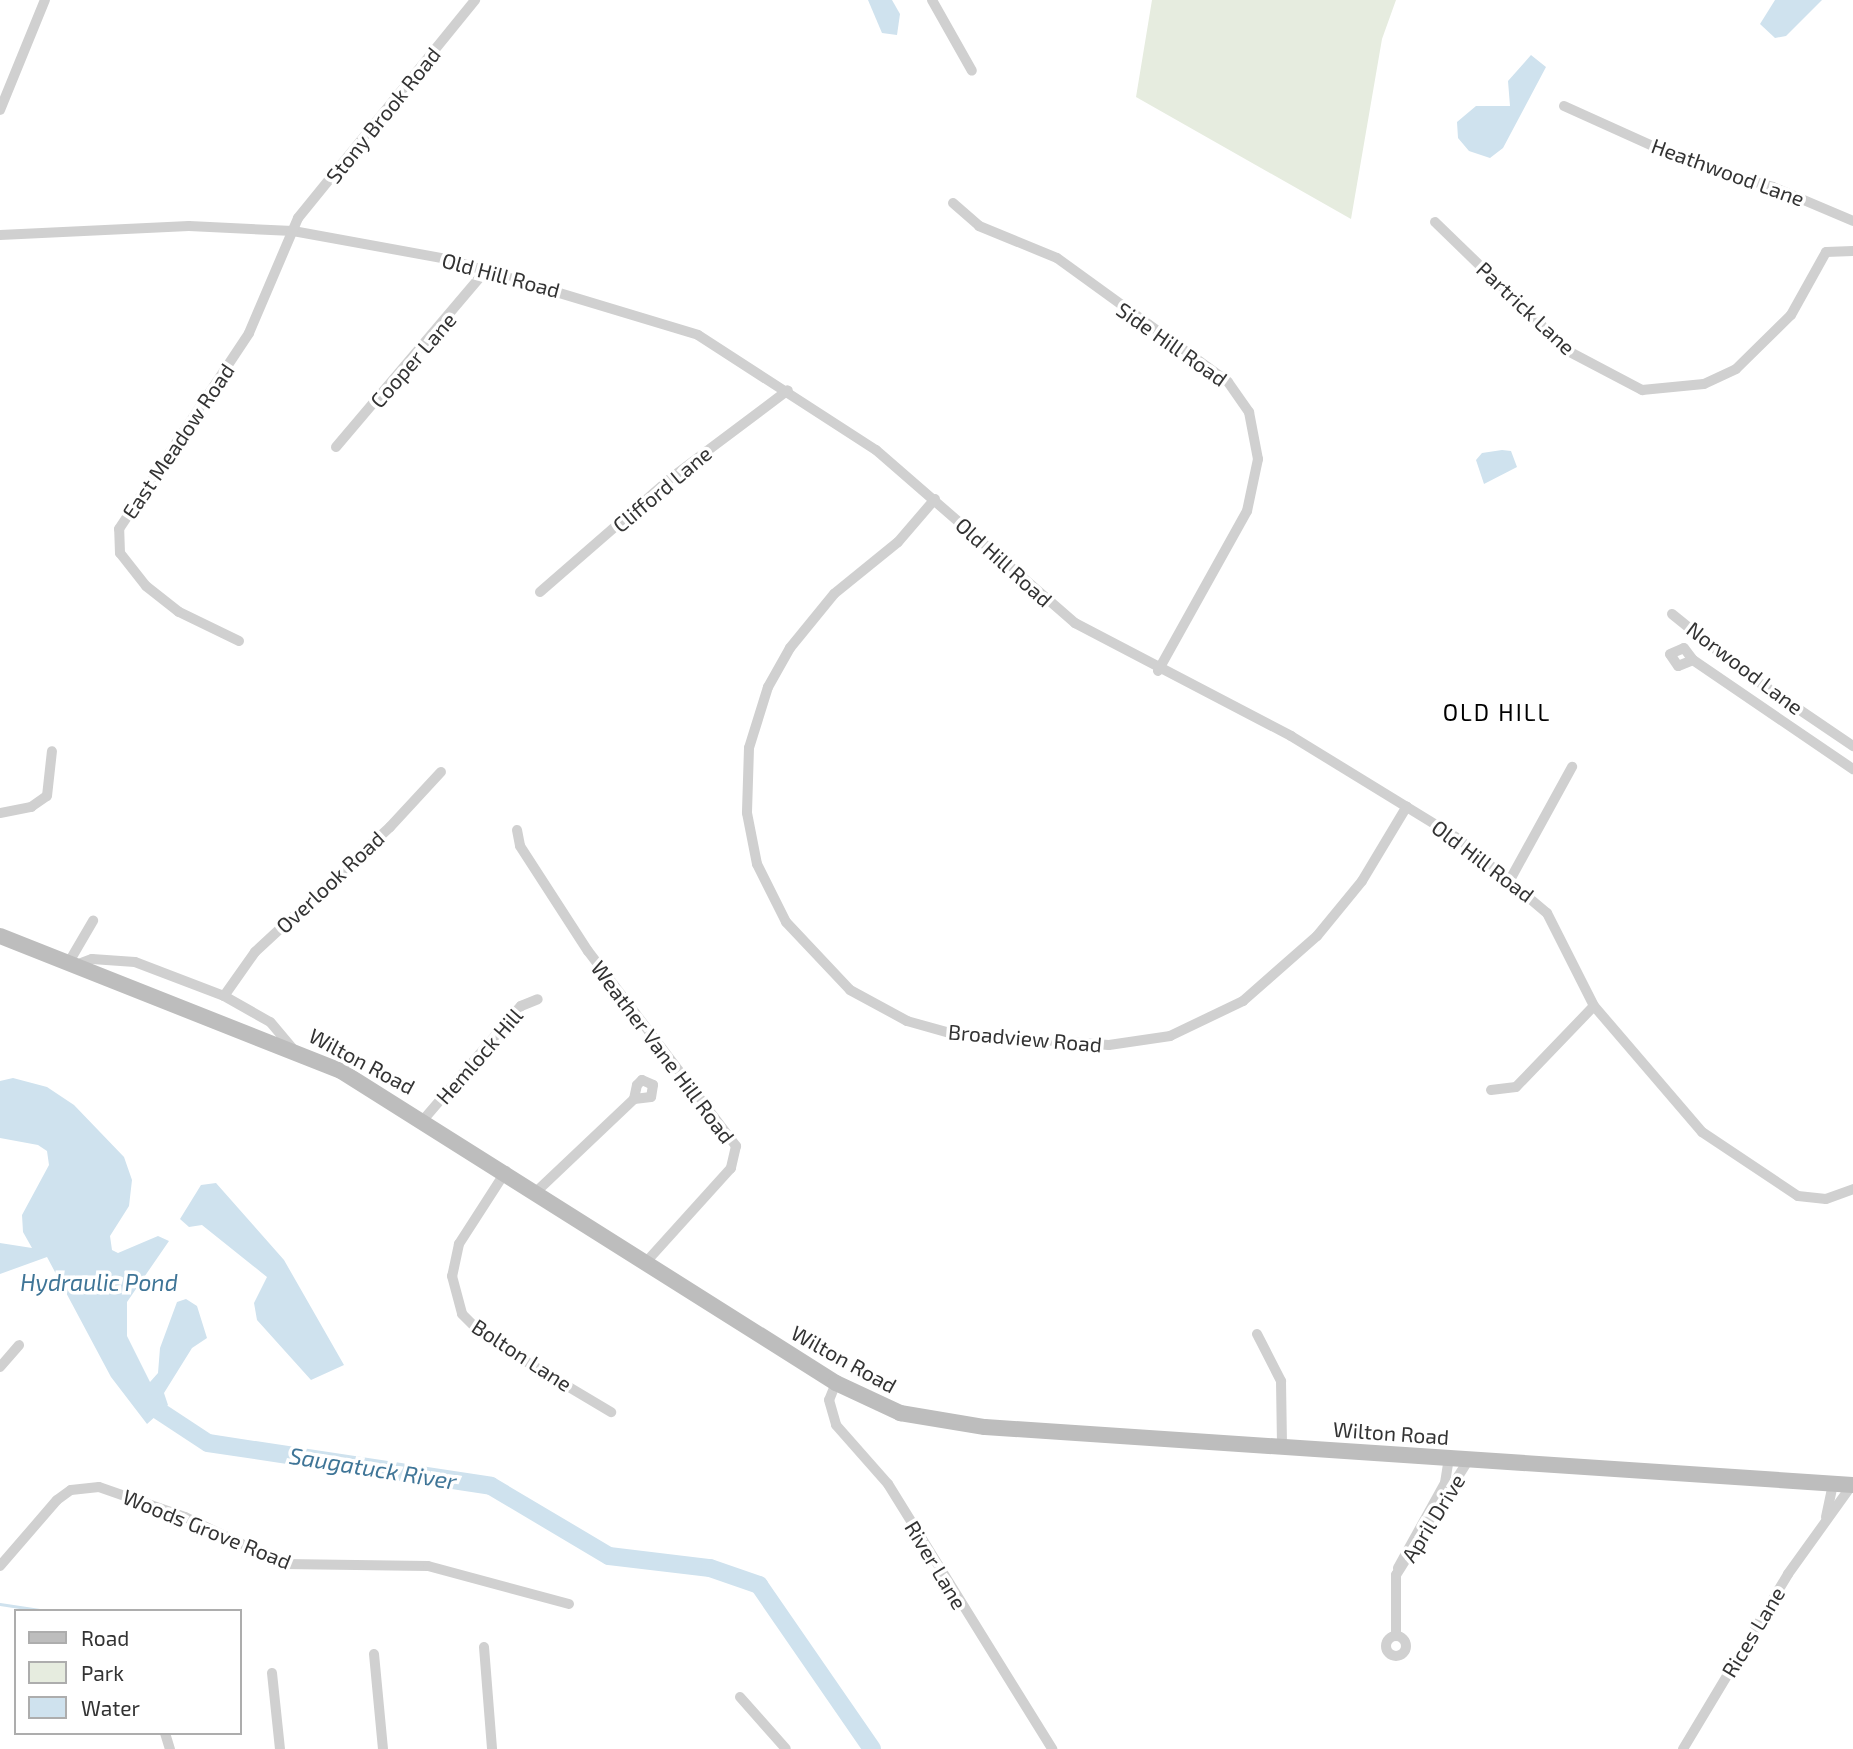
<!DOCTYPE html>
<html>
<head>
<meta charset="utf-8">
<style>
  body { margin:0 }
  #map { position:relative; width:1853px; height:1749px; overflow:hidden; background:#fff; font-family:"Exo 2",sans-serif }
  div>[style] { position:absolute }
  .green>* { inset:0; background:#e6ecdf }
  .water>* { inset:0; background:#cfe2ee }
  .stream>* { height:2.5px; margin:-1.25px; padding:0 1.25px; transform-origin:1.25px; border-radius:1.25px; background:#cfe2ee }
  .river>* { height:18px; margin:-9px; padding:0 9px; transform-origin:9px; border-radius:9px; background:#cfe2ee }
  .minor>* { height:10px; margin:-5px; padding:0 5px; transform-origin:5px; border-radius:5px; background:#d0d0d0 }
  .minor>.ring { margin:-5px; padding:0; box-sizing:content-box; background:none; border:10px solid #d0d0d0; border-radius:50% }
  .secondary>* { height:16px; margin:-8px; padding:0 8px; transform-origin:8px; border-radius:8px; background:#bdbdbd }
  span { translate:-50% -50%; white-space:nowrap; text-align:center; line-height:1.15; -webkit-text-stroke:7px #fff; paint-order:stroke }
  .street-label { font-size:21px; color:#333 }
  .neighbourhood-label { font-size:23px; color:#000; letter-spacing:2px }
  .water-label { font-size:23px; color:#3f7597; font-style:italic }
  .legend { position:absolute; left:14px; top:1609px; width:228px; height:126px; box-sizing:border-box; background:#fff; border:2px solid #adadad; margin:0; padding:9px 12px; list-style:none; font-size:21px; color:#333 }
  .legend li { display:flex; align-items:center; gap:14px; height:35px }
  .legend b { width:35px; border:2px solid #adadad }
</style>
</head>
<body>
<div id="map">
  <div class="green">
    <div style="clip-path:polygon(1152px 0,1396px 0,1382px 39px,1351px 219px,1136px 97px)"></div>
  </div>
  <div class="water">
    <div style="clip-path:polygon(868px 0,892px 0,900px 14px,897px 35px,882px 33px)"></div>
    <div style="clip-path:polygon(1775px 0,1822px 0,1786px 36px,1775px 38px,1760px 24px)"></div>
    <div style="clip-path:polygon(1531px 55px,1546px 67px,1503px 148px,1490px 158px,1469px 151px,1458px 138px,1457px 122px,1476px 106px,1510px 106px,1508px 81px)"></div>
    <div style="clip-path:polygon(1502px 450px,1511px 451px,1517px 467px,1484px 484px,1476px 460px,1482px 453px)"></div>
    <div style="clip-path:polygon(13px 1078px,47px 1087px,74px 1105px,124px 1157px,132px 1180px,129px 1206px,110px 1236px,112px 1250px,118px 1253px,158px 1236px,169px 1241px,127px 1302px,127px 1336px,150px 1382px,158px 1373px,160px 1348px,177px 1302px,186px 1299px,197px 1306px,207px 1338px,192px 1348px,164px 1393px,168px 1405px,147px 1424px,111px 1377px,47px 1257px,0 1274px,0 1243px,32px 1248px,23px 1232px,22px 1215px,49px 1165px,47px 1151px,38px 1145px,0 1138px,0 1081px)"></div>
    <div style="clip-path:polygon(216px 1183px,284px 1260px,344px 1365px,311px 1380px,257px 1320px,254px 1303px,267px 1277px,202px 1225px,189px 1227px,180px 1219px,201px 1185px)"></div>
  </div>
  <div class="stream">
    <div style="left:0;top:1604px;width:48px;rotate:8.5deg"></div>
  </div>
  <div class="river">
    <div style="left:141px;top:1399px;width:80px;rotate:33.3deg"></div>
    <div style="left:208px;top:1443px;width:286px;rotate:8.6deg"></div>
    <div style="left:491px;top:1486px;width:137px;rotate:30.7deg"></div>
    <div style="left:609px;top:1556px;width:102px;rotate:6.8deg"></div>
    <div style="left:710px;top:1568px;width:52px;rotate:19.1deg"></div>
    <div style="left:759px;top:1585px;width:199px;rotate:55.4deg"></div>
  </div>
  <div class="minor">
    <div style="left:932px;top:0;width:81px;rotate:60.6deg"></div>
    <div style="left:1564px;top:106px;width:138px;rotate:24.3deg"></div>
    <div style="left:1690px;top:163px;width:86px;rotate:16.1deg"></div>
    <div style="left:1773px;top:187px;width:87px;rotate:23deg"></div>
    <div style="left:0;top:110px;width:119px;rotate:-67.8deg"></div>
    <div style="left:953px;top:203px;width:35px;rotate:41deg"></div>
    <div style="left:979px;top:226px;width:84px;rotate:22.3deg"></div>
    <div style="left:1057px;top:258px;width:211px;rotate:35.9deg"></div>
    <div style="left:1228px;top:382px;width:37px;rotate:55deg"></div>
    <div style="left:1249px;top:412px;width:48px;rotate:79.2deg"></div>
    <div style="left:1258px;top:459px;width:53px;rotate:101.9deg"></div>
    <div style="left:1247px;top:511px;width:183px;rotate:119.1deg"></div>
    <div style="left:1435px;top:222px;width:185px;rotate:44.1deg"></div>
    <div style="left:1568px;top:351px;width:84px;rotate:27.8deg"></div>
    <div style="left:1642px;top:390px;width:62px;rotate:-5.5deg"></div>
    <div style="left:1704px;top:384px;width:35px;rotate:-25deg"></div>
    <div style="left:1736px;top:369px;width:77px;rotate:-44.5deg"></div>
    <div style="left:1791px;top:315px;width:72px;rotate:-60.9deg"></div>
    <div style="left:1826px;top:252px;width:27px;rotate:-2deg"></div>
    <div style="left:0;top:235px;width:189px;rotate:-2.7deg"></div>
    <div style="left:189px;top:226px;width:104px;rotate:2.8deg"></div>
    <div style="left:293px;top:231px;width:157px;rotate:10.3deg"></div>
    <div style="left:447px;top:259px;width:262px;rotate:16.8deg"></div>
    <div style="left:698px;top:335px;width:212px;rotate:32.9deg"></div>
    <div style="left:876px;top:450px;width:264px;rotate:41deg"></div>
    <div style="left:1075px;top:623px;width:244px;rotate:27.6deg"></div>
    <div style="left:1291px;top:736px;width:197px;rotate:31.5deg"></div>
    <div style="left:1459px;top:839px;width:115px;rotate:40.1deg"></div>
    <div style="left:1547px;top:913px;width:104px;rotate:63.2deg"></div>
    <div style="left:1594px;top:1006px;width:166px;rotate:49.4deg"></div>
    <div style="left:1702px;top:1132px;width:115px;rotate:33.7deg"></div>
    <div style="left:1798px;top:1196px;width:28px;rotate:6deg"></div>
    <div style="left:1826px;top:1199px;width:29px;rotate:-20deg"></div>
    <div style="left:336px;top:447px;width:232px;rotate:-49.7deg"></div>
    <div style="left:935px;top:499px;width:57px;rotate:130.7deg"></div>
    <div style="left:898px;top:542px;width:82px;rotate:140.9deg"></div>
    <div style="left:834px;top:594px;width:70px;rotate:129.2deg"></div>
    <div style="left:790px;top:648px;width:45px;rotate:119.4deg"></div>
    <div style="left:768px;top:687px;width:64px;rotate:107.3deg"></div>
    <div style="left:749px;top:748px;width:65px;rotate:91.8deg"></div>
    <div style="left:747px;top:813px;width:52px;rotate:78.9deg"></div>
    <div style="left:757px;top:864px;width:65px;rotate:63.4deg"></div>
    <div style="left:786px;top:922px;width:93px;rotate:46.7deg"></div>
    <div style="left:850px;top:990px;width:65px;rotate:28.5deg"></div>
    <div style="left:907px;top:1021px;width:45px;rotate:15.6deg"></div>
    <div style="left:950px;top:1033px;width:159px;rotate:4.3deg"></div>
    <div style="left:1109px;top:1045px;width:62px;rotate:-8.4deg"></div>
    <div style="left:1170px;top:1036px;width:81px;rotate:-25.6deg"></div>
    <div style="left:1243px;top:1001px;width:98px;rotate:-41.3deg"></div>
    <div style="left:1317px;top:936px;width:71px;rotate:-50.7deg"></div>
    <div style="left:1362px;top:881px;width:87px;rotate:-59deg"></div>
    <div style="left:540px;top:592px;width:174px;rotate:-41deg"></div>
    <div style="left:671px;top:478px;width:146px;rotate:-36.9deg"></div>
    <div style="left:1672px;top:614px;width:92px;rotate:38.9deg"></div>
    <div style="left:1744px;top:672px;width:132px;rotate:34.2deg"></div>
    <div style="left:239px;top:641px;width:67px;rotate:-154.2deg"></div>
    <div style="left:179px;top:612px;width:42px;rotate:-141.8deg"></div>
    <div style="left:146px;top:586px;width:42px;rotate:-128.2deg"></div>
    <div style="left:120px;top:553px;width:24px;rotate:-92deg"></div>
    <div style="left:119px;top:529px;width:235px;rotate:-56.4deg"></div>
    <div style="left:249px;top:333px;width:125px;rotate:-66.9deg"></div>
    <div style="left:298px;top:218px;width:281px;rotate:-50.9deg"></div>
    <div style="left:1693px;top:660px;width:16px;rotate:158deg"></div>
    <div style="left:1678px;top:666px;width:14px;rotate:-124deg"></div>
    <div style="left:1670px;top:654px;width:15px;rotate:-23deg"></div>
    <div style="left:1684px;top:648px;width:15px;rotate:53deg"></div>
    <div style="left:1693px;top:660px;width:194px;rotate:34.3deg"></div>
    <div style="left:0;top:813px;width:32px;rotate:-11deg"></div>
    <div style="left:31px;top:807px;width:19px;rotate:-35deg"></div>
    <div style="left:47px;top:796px;width:45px;rotate:-83.7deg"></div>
    <div style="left:517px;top:830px;width:16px;rotate:79deg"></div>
    <div style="left:520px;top:846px;width:125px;rotate:57.1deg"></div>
    <div style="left:588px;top:951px;width:245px;rotate:52.8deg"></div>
    <div style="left:736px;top:1146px;width:23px;rotate:103deg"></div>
    <div style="left:731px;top:1168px;width:125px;rotate:132.1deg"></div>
    <div style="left:1511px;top:878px;width:127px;rotate:-61.2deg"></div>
    <div style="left:69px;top:962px;width:48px;rotate:-59.7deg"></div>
    <div style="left:76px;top:965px;width:17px;rotate:-21deg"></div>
    <div style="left:92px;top:959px;width:43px;rotate:4deg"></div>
    <div style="left:135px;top:962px;width:95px;rotate:20.9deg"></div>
    <div style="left:293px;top:1049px;width:35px;rotate:-130deg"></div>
    <div style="left:270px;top:1022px;width:53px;rotate:-150.5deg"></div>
    <div style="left:224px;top:996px;width:54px;rotate:-54.8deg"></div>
    <div style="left:255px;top:952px;width:184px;rotate:-42.8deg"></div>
    <div style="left:390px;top:827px;width:75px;rotate:-47.2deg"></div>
    <div style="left:1491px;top:1090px;width:25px;rotate:-7deg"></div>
    <div style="left:1516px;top:1087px;width:112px;rotate:-46.1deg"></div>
    <div style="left:424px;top:1119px;width:149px;rotate:-49.4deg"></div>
    <div style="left:521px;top:1006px;width:18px;rotate:-22deg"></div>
    <div style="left:506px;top:1171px;width:87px;rotate:122.8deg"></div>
    <div style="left:459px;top:1244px;width:33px;rotate:102deg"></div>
    <div style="left:452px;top:1276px;width:39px;rotate:75deg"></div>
    <div style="left:462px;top:1314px;width:33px;rotate:45deg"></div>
    <div style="left:485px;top:1337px;width:147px;rotate:30.8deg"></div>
    <div style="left:537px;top:1191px;width:134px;rotate:-43.5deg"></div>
    <div style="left:634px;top:1099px;width:14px;rotate:-78deg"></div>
    <div style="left:637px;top:1085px;width:7px;rotate:-45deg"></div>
    <div style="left:642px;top:1080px;width:12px;rotate:24deg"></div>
    <div style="left:653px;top:1085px;width:12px;rotate:99deg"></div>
    <div style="left:651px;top:1097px;width:17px;rotate:173deg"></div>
    <div style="left:1257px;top:1334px;width:53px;rotate:62.9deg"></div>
    <div style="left:1281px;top:1381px;width:66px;rotate:89.1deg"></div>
    <div style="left:0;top:1367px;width:29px;rotate:-49deg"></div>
    <div style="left:836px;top:1383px;width:18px;rotate:112deg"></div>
    <div style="left:829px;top:1400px;width:26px;rotate:74deg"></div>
    <div style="left:836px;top:1425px;width:79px;rotate:48.6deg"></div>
    <div style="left:888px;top:1484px;width:312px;rotate:58.2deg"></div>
    <div style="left:1826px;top:1517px;width:35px;rotate:-78deg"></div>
    <div style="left:0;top:1566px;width:87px;rotate:-49.2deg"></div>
    <div style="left:57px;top:1500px;width:17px;rotate:-36deg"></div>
    <div style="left:71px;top:1490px;width:28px;rotate:-6deg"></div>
    <div style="left:99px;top:1487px;width:91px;rotate:19.2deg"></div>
    <div style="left:185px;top:1517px;width:110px;rotate:25.4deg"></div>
    <div style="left:284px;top:1564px;width:144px;rotate:0.8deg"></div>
    <div style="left:428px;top:1566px;width:146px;rotate:15.1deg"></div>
    <div style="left:1398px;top:1568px;width:97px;rotate:-61.1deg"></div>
    <div style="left:1445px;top:1483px;width:25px;rotate:-81deg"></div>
    <div style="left:1396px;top:1635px;width:60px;rotate:-90deg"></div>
    <div style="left:1396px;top:1575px;width:137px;rotate:-57.8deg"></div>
    <div class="ring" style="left:1386px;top:1636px;width:10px;height:10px"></div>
    <div style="left:484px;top:1647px;width:102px;rotate:85.5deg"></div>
    <div style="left:374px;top:1654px;width:95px;rotate:84.6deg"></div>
    <div style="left:272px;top:1673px;width:76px;rotate:84deg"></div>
    <div style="left:740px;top:1697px;width:69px;rotate:48.5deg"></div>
    <div style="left:165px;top:1733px;width:17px;rotate:73deg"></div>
    <div style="left:1683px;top:1749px;width:204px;rotate:-59deg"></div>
    <div style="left:1788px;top:1574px;width:110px;rotate:-54.3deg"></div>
  </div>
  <div class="secondary">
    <div style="left:0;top:936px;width:367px;rotate:21.6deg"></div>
    <div style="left:341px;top:1071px;width:585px;rotate:32.22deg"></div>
    <div style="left:836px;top:1383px;width:71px;rotate:25.1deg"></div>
    <div style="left:900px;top:1413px;width:86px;rotate:9.4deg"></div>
    <div style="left:985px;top:1427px;width:870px;rotate:3.82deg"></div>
  </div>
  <div class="street-label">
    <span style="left:383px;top:115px;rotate:-51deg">Stony Brook Road</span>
    <span style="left:1728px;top:172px;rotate:20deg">Heathwood Lane</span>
    <span style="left:501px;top:275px;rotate:15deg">Old Hill Road</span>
    <span style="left:1526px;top:308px;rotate:43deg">Partrick Lane</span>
    <span style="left:1172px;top:344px;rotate:35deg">Side Hill Road</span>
    <span style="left:413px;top:360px;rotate:-49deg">Cooper Lane</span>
    <span style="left:178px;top:441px;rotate:-56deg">East Meadow Road</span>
    <span style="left:662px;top:489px;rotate:-40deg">Clifford Lane</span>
    <span style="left:1004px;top:562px;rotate:42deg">Old Hill Road</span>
    <span style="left:1745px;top:668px;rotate:37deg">Norwood Lane</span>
    <span style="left:1483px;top:861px;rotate:37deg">Old Hill Road</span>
    <span style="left:330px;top:882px;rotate:-43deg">Overlook Road</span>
    <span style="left:1025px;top:1038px;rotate:5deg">Broadview Road</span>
    <span style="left:663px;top:1052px;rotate:53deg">Weather Vane Hill Road</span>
    <span style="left:479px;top:1056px;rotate:-49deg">Hemlock Hill</span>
    <span style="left:362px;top:1061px;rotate:28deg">Wilton Road</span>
    <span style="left:522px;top:1355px;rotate:33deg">Bolton Lane</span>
    <span style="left:844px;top:1359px;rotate:29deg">Wilton Road</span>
    <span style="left:1391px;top:1433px;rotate:4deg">Wilton Road</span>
    <span style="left:1433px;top:1518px;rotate:-58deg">April Drive</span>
    <span style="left:207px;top:1529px;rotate:22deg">Woods Grove Road</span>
    <span style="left:936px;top:1565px;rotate:59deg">River Lane</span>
    <span style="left:1753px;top:1632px;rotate:-59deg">Rices Lane</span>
  </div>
  <div class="neighbourhood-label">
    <span style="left:1497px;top:712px">OLD HILL</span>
  </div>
  <div class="water-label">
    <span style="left:99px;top:1282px">Hydraulic Pond</span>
    <span style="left:373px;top:1468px;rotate:9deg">Saugatuck River</span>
  </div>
  <ul class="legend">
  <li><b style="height:9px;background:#bdbdbd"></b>Road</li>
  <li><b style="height:19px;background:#e6ecdf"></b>Park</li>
  <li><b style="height:19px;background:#cfe2ee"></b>Water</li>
  </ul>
</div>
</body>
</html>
